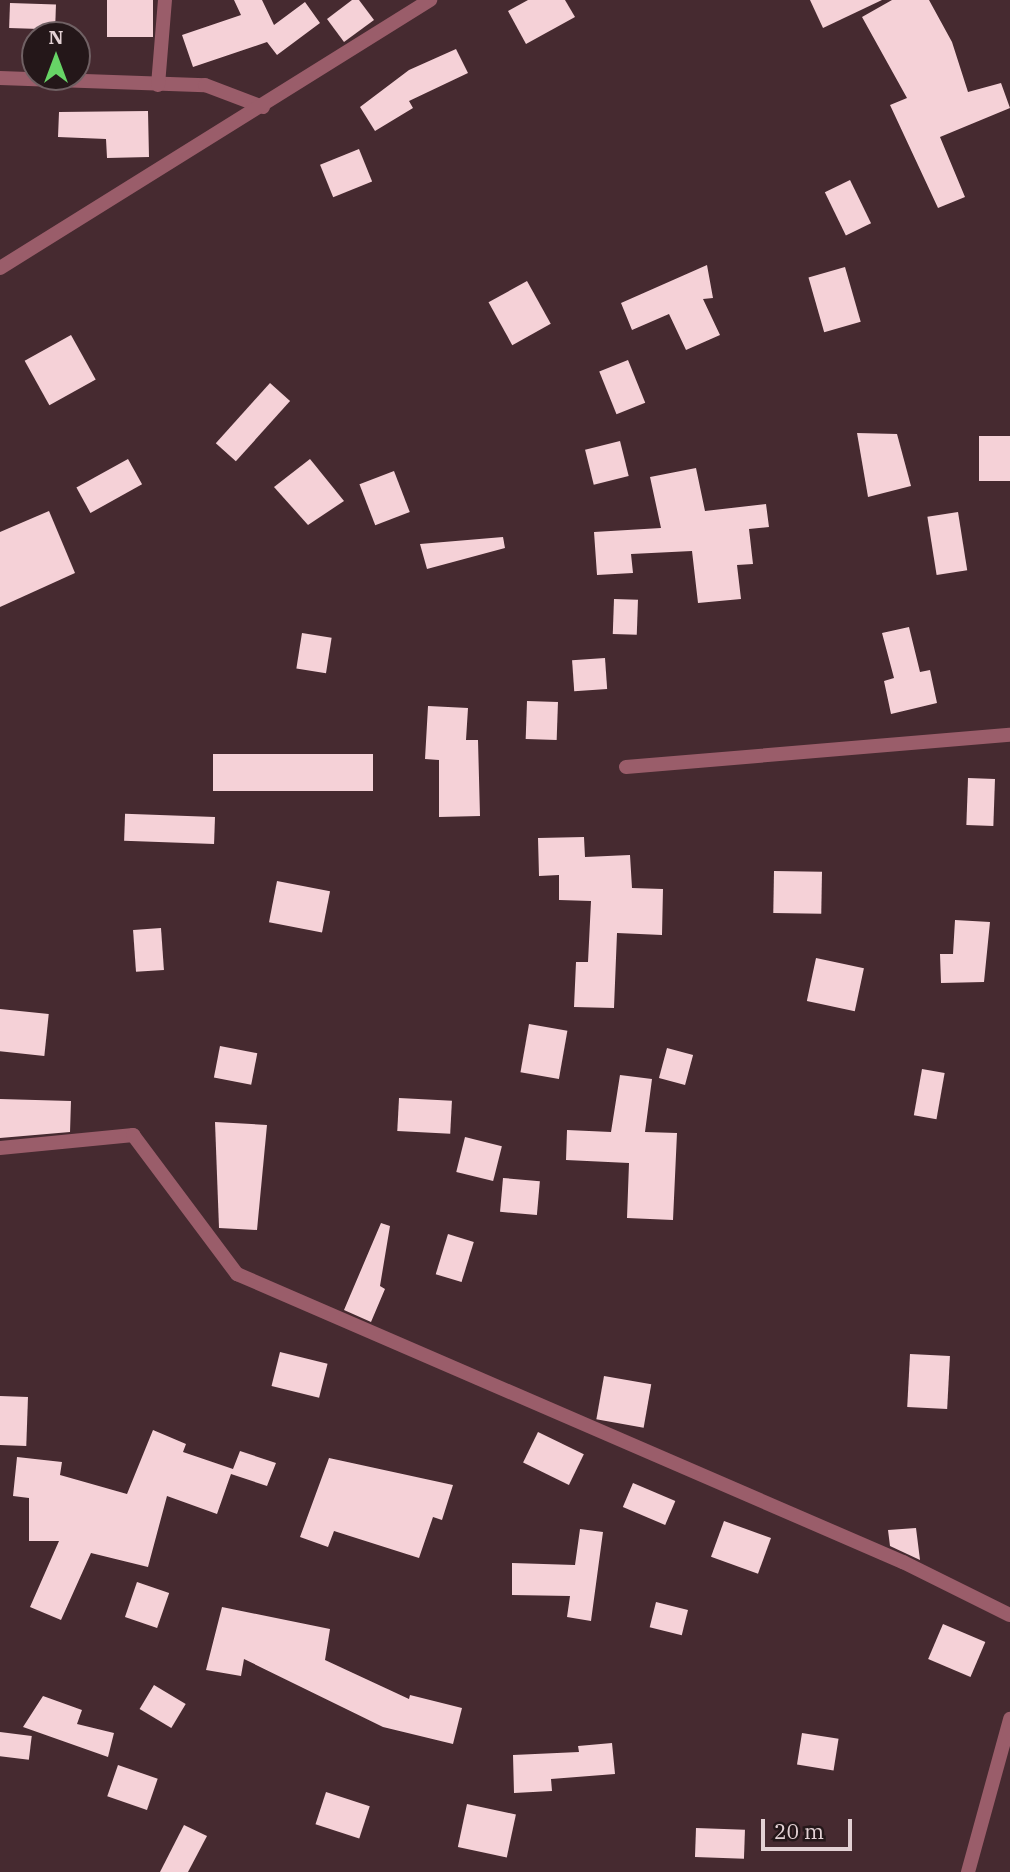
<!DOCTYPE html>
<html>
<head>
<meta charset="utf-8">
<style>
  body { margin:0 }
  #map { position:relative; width:1010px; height:1872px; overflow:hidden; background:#462a30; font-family:"IBM Plex Serif",serif }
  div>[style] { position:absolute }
  .building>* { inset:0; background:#f5d1d7; transform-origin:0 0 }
  .minor>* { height:14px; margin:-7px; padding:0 7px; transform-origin:7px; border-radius:7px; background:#9a5d6a }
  span { translate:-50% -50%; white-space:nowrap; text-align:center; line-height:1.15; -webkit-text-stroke:7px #241719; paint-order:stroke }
  .north { position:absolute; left:21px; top:21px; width:70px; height:70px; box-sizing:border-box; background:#241719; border:2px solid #706164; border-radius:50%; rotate:0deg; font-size:19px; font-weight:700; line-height:28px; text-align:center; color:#e3d1d4 }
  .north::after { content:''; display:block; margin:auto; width:24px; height:32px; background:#67d466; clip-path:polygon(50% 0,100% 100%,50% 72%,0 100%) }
  .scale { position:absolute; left:761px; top:1819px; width:91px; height:32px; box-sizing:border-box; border:4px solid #e3d1d4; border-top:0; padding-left:9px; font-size:21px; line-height:24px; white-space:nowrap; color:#e3d1d4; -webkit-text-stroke:5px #241719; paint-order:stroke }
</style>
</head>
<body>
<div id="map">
  <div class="building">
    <div style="left:107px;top:0;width:46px;height:37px"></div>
    <div style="clip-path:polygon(234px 0,262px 0,274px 25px,305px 2px,320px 23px,277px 55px,267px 42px,193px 67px,182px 35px,241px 15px)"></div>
    <div style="clip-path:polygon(352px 0,359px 0,374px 20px,344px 42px,327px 19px)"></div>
    <div style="clip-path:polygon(528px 0,565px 0,575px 17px,526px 44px,508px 11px)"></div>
    <div style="clip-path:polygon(810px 0,882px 0,823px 28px)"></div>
    <div style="clip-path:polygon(892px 0,929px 0,952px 42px,968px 92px,1001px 83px,1010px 108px,940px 137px,965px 197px,938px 208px,890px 105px,907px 98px,862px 17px)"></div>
    <div style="left:10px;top:3px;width:46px;height:25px;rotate:2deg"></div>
    <div style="clip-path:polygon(456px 49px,468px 73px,409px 101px,413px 108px,375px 131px,360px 107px,409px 70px)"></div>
    <div style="clip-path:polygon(148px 111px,149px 157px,107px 158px,106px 139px,58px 137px,59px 112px)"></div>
    <div style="left:359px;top:149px;width:35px;height:42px;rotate:68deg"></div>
    <div style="left:850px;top:180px;width:48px;height:28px;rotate:64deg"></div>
    <div style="clip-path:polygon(707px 265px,713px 298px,703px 299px,720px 335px,686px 350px,669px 314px,632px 330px,621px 303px)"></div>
    <div style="left:845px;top:267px;width:57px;height:38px;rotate:74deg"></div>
    <div style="left:527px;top:281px;width:49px;height:44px;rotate:61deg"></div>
    <div style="left:71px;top:335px;width:51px;height:53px;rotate:61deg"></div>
    <div style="left:628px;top:360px;width:46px;height:31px;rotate:68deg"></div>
    <div style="left:270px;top:383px;width:27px;height:81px;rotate:42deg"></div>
    <div style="clip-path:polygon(857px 433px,897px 434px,911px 486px,868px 497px)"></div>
    <div style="left:979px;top:436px;width:31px;height:45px"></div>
    <div style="left:620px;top:441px;width:36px;height:36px;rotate:76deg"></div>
    <div style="left:128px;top:459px;width:29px;height:59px;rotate:61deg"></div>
    <div style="clip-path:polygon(310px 459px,344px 501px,308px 525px,274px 487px)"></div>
    <div style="clip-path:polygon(696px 468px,705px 511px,766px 504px,769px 527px,749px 529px,753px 564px,737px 565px,741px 599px,698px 603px,692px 551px,631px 554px,633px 573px,597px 575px,594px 532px,661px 528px,650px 477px)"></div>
    <div style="left:394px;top:471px;width:44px;height:37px;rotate:69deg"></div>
    <div style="clip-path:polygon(49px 511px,75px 573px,0 607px,0 532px)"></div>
    <div style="left:958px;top:512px;width:59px;height:31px;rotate:81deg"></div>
    <div style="clip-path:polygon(503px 537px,505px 548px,427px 569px,420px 544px)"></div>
    <div style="left:614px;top:599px;width:24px;height:35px;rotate:2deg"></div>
    <div style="clip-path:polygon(909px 627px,920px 672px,930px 670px,937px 703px,891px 714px,884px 681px,894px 678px,882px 633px)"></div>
    <div style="left:302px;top:633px;width:30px;height:36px;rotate:9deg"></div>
    <div style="left:605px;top:658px;width:31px;height:33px;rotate:86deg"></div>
    <div style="left:527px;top:701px;width:31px;height:38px;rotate:2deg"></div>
    <div style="clip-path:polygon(428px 706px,468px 708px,466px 740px,478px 740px,480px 816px,439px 817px,439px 760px,425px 759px)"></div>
    <div style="left:213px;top:754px;width:160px;height:37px"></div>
    <div style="left:968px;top:778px;width:27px;height:47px;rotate:2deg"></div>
    <div style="left:215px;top:817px;width:27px;height:90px;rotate:92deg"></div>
    <div style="clip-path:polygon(584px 837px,585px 857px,630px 855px,632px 888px,663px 889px,662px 935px,617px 933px,614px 1008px,574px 1007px,576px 962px,588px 962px,591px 901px,559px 900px,559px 875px,539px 876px,538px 838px)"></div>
    <div style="left:774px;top:871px;width:48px;height:42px;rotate:1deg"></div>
    <div style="left:277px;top:881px;width:54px;height:42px;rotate:11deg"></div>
    <div style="clip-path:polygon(955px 920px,990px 922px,984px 982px,941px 983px,940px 954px,953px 954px)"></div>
    <div style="left:161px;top:928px;width:42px;height:28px;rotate:86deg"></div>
    <div style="left:816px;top:958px;width:49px;height:44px;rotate:12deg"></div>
    <div style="left:0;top:1009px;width:49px;height:42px;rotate:6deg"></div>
    <div style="left:529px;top:1024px;width:39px;height:49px;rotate:10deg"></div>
    <div style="left:220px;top:1046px;width:38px;height:32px;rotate:11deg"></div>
    <div style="left:667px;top:1048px;width:27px;height:31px;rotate:15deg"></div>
    <div style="left:922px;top:1069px;width:23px;height:47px;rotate:10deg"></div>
    <div style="clip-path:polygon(620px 1075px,652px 1079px,645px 1132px,677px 1133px,673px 1220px,627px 1218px,629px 1163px,566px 1160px,567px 1130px,611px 1132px)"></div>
    <div style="left:399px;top:1098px;width:53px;height:33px;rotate:3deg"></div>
    <div style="clip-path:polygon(0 1099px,71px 1101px,70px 1132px,0 1138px)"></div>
    <div style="clip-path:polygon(215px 1122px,267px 1125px,257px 1230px,219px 1228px)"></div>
    <div style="left:465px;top:1137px;width:38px;height:36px;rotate:14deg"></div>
    <div style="left:503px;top:1178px;width:37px;height:34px;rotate:5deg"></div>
    <div style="clip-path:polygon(381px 1223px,390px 1226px,380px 1286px,385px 1289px,371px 1322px,344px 1310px)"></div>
    <div style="left:448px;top:1234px;width:27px;height:42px;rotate:17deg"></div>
    <div style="left:280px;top:1352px;width:49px;height:35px;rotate:14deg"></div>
    <div style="left:910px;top:1354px;width:40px;height:53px;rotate:3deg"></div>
    <div style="left:604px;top:1376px;width:48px;height:44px;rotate:10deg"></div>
    <div style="left:0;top:1396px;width:28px;height:49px;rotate:2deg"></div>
    <div style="clip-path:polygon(153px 1430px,186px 1444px,183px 1452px,233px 1469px,240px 1451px,276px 1463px,267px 1486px,231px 1474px,217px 1514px,167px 1496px,148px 1567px,91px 1553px,61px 1620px,30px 1607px,59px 1541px,29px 1541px,29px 1498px,13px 1496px,17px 1457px,62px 1462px,60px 1475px,127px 1494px)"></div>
    <div style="left:538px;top:1432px;width:51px;height:34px;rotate:26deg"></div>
    <div style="clip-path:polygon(329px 1458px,453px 1485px,442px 1520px,433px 1517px,419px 1558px,334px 1531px,328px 1547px,300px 1537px)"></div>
    <div style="left:633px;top:1483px;width:46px;height:26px;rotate:23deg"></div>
    <div style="left:724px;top:1521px;width:50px;height:38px;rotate:20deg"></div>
    <div style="clip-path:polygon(916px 1528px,920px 1560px,890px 1546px,888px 1530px)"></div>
    <div style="clip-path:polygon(580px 1529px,603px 1532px,591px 1621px,567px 1617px,570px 1596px,512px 1595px,512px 1563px,575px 1565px)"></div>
    <div style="left:137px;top:1582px;width:34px;height:37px;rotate:19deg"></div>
    <div style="left:656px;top:1602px;width:33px;height:26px;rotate:14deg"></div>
    <div style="clip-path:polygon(222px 1607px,330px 1629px,325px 1660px,409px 1699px,410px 1695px,462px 1708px,453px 1744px,383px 1727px,244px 1659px,241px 1676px,206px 1670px)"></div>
    <div style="left:943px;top:1624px;width:46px;height:38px;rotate:23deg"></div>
    <div style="left:154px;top:1685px;width:37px;height:28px;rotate:31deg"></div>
    <div style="clip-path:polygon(43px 1696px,82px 1710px,77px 1724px,114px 1733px,108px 1757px,23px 1727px)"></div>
    <div style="left:0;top:1732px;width:32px;height:24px;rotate:7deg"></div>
    <div style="left:802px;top:1733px;width:37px;height:32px;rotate:9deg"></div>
    <div style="clip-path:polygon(612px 1743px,615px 1774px,551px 1779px,552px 1791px,514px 1793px,513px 1755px,579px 1752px,578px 1746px)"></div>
    <div style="left:118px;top:1765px;width:42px;height:33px;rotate:19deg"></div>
    <div style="left:326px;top:1792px;width:46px;height:34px;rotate:18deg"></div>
    <div style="left:467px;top:1804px;width:50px;height:44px;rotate:12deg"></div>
    <div style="clip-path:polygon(184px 1825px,207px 1836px,188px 1872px,160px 1872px)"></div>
    <div style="left:696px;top:1828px;width:49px;height:29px;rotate:2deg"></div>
  </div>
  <div class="minor">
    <div style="left:0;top:78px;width:205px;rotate:2deg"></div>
    <div style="left:205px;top:85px;width:62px;rotate:20.8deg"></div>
    <div style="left:158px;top:85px;width:85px;rotate:-85.3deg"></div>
    <div style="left:0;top:268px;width:507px;rotate:-31.93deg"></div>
    <div style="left:626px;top:767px;width:385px;rotate:-4.8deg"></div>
    <div style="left:0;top:1148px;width:134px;rotate:-5.6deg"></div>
    <div style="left:133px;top:1135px;width:174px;rotate:53.2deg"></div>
    <div style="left:237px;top:1274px;width:726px;rotate:23.39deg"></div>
    <div style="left:903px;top:1562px;width:119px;rotate:26.4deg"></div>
    <div style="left:968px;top:1872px;width:159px;rotate:-74.6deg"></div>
  </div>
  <div class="north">N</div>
  <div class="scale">20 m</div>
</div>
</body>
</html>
